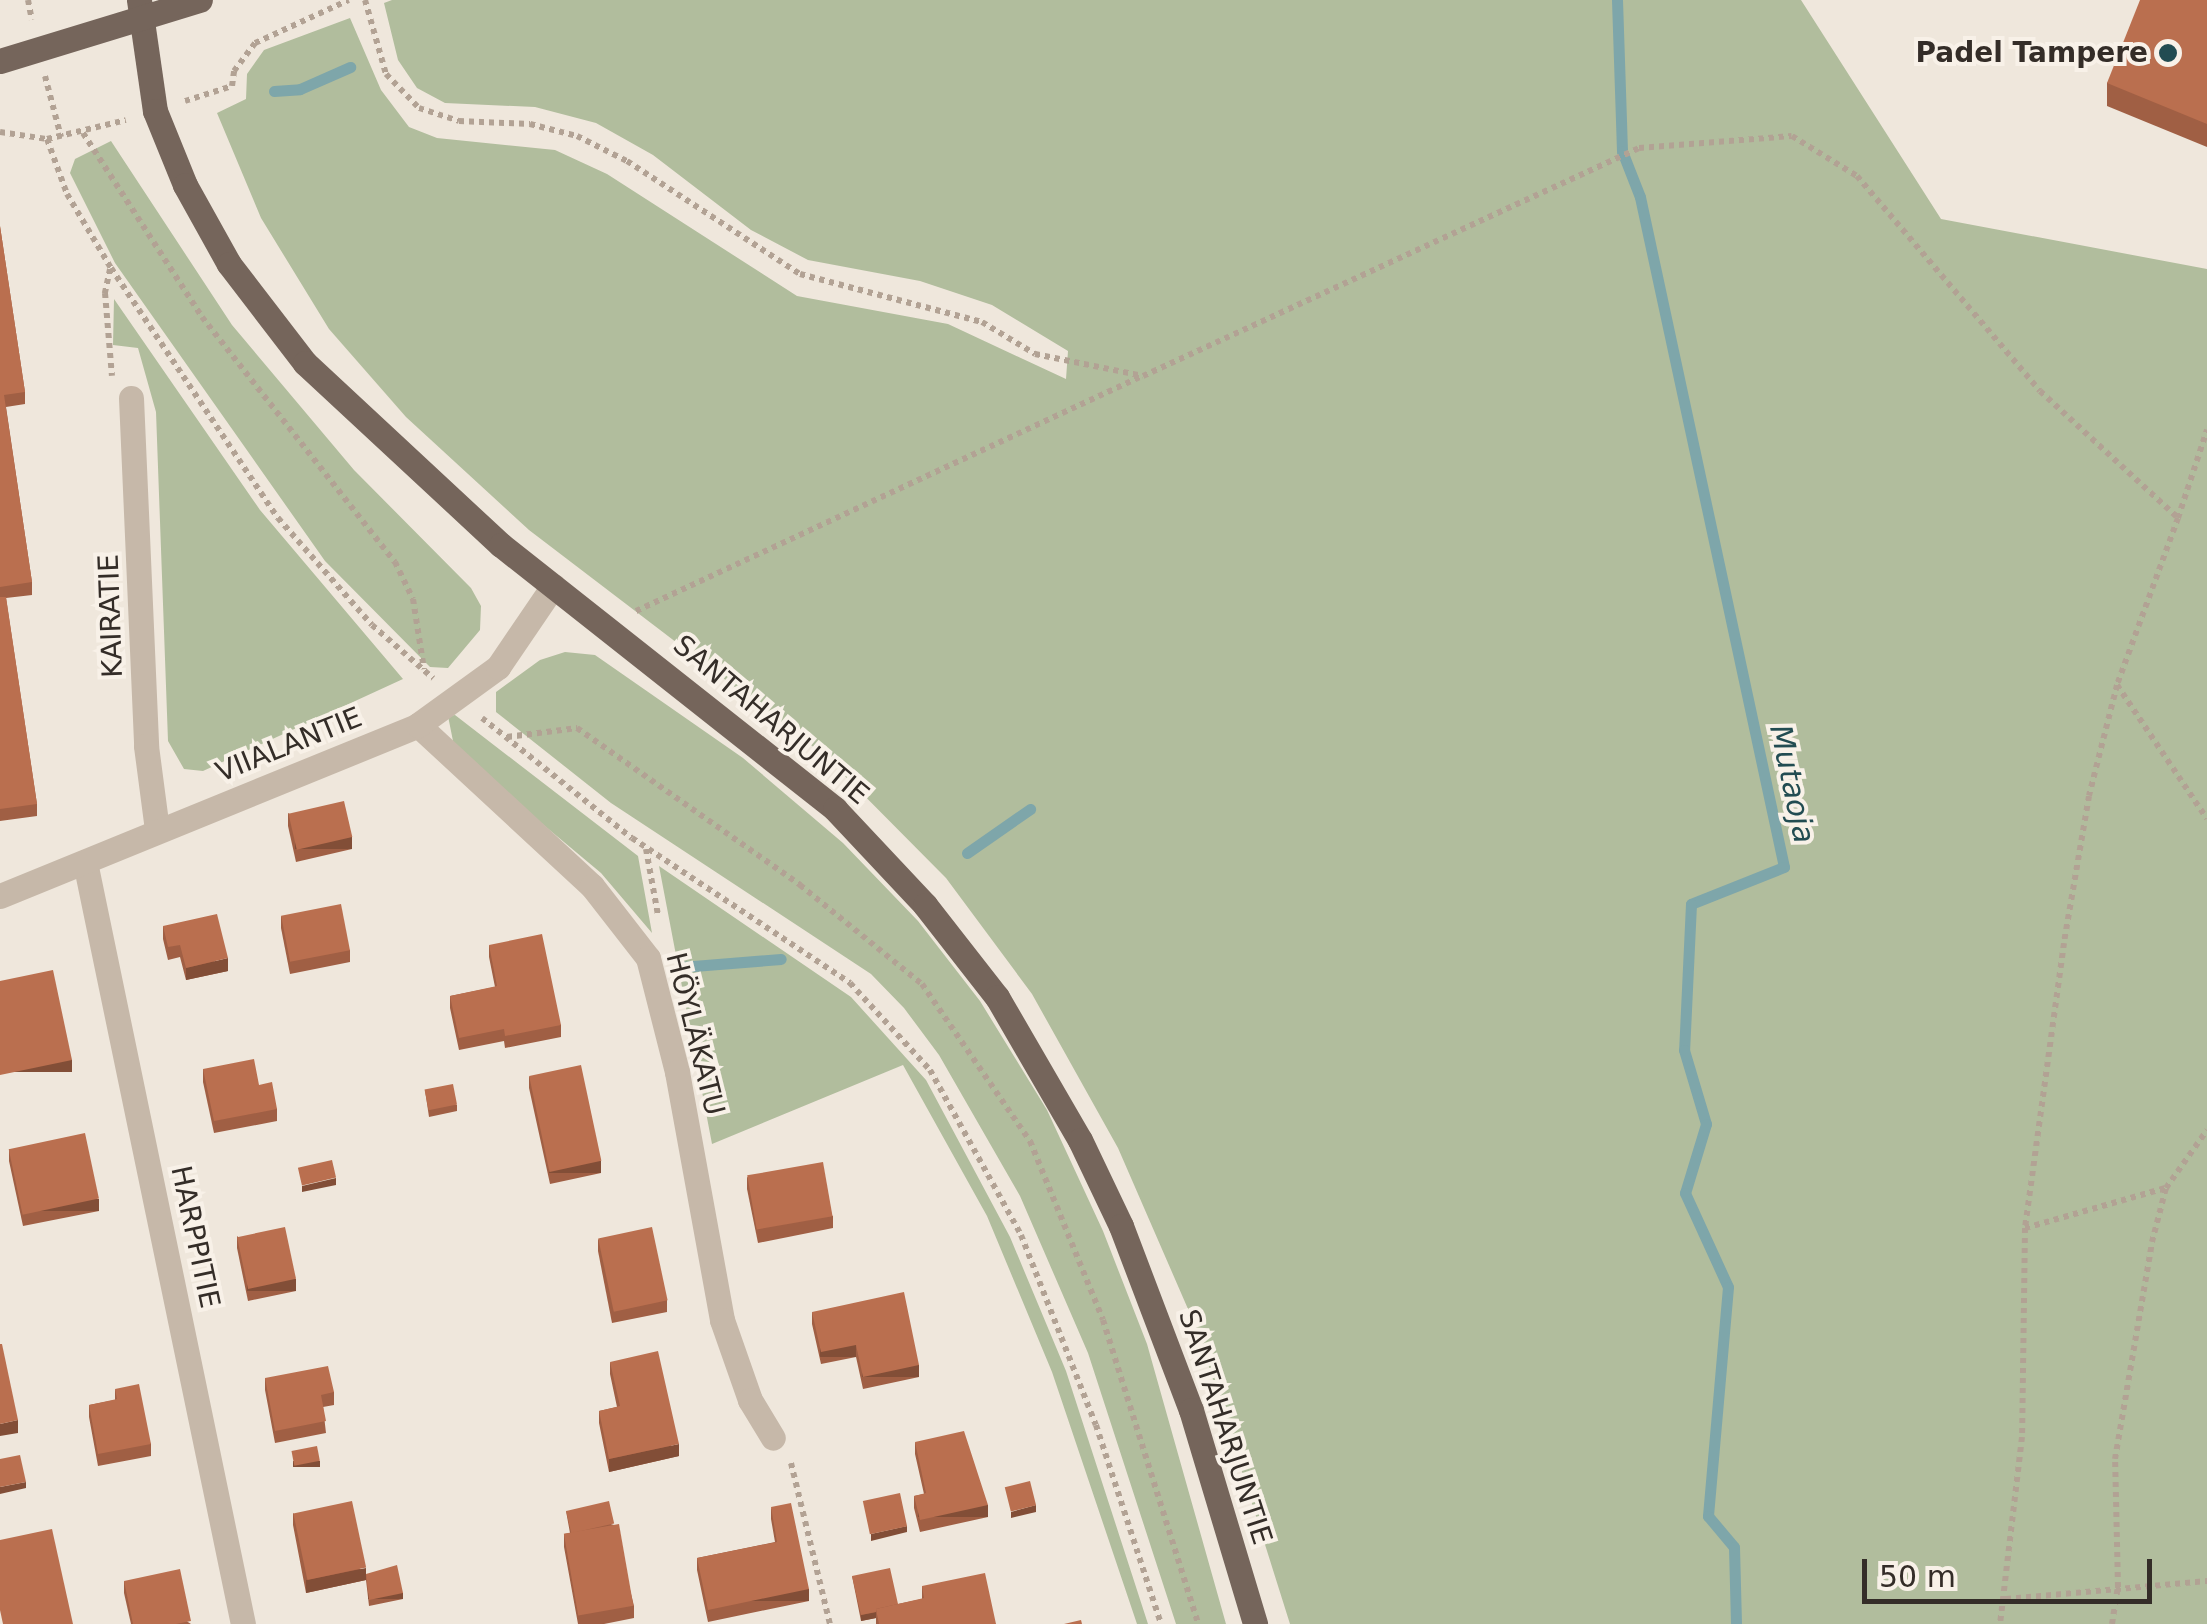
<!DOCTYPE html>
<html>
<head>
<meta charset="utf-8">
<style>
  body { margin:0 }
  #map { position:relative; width:2207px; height:1624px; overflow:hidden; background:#efe7dc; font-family:"DejaVu Sans",sans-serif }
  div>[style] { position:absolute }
  .green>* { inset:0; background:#b1bd9d }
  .stream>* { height:11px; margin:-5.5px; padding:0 5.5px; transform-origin:5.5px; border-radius:5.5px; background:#7ea6aa }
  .path>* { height:6px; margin-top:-3px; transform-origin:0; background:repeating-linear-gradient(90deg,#b2a294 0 5px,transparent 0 10px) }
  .minor>* { height:25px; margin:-12.5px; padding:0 12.5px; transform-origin:12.5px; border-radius:12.5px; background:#c6b8a9 }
  .major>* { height:25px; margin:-12.5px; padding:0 12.5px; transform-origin:12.5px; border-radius:12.5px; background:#75655b }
  .wall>* { inset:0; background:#a05f44 }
  .shaded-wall>* { inset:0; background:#824e37; transform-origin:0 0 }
  .building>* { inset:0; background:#ba6f4f; transform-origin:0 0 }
  .dots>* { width:28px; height:28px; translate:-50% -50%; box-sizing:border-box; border:5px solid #f8f1e8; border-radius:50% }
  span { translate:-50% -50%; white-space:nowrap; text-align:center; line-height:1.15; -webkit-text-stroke:8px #f8f1e8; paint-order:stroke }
  .poi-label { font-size:28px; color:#342d28; font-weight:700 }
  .right { translate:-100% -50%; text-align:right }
  .street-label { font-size:28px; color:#342d28 }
  .water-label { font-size:30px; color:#224c52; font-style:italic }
  .scale { position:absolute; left:1862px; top:1559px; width:290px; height:45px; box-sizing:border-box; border:5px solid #342d28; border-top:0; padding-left:12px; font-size:30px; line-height:35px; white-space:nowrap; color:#342d28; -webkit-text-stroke:8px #f8f1e8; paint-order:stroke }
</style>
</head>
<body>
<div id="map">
  <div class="green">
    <div style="clip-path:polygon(392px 0,1801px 0,1941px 219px,2207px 269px,2207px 1624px,1290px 1624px,1198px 1332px,1118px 1148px,1032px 994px,946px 878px,824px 755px,529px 530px,406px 417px,329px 329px,261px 218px,217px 113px,246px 99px,247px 74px,264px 50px,350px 18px,381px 90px,409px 127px,437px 138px,555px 150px,607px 174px,797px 296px,948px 324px,1066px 379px,1068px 351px,992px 305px,920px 281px,808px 260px,751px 230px,653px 155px,596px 123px,535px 107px,445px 103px,417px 88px,398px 60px,384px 3px)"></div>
    <div style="clip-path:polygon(111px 141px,232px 325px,354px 470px,471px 588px,481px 606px,480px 630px,448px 668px,430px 667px,325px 561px,115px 263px,70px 173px,75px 159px)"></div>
    <div style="clip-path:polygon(114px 299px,260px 510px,403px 679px,203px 771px,184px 769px,168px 741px,156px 412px,138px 348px,113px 345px)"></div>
    <div style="clip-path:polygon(565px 652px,595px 655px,743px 758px,843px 843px,918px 921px,980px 1001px,1047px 1110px,1103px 1231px,1147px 1344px,1226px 1624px,1176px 1624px,1088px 1353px,1020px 1196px,939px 1055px,904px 1008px,871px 974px,611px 803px,496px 712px,496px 692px,540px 660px)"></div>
    <div style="clip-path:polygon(455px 715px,638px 856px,652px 933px,601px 873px,455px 751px,448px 716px)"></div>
    <div style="clip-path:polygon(659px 866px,851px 997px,926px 1080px,1010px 1237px,1066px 1371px,1148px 1624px,1137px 1624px,1052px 1372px,987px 1216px,903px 1065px,712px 1144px)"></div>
  </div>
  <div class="stream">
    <div style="left:1617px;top:0;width:151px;rotate:88.1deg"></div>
    <div style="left:1622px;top:151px;width:49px;rotate:68.6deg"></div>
    <div style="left:1640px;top:197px;width:685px;rotate:77.87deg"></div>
    <div style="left:1784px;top:867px;width:100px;rotate:158.3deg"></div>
    <div style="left:1691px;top:904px;width:146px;rotate:92.7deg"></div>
    <div style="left:1684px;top:1050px;width:77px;rotate:73.4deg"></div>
    <div style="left:1706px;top:1124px;width:72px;rotate:106.9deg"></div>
    <div style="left:1685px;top:1193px;width:103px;rotate:65.4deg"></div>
    <div style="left:1728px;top:1287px;width:230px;rotate:95deg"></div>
    <div style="left:1708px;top:1516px;width:40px;rotate:50deg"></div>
    <div style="left:1734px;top:1547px;width:77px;rotate:88.5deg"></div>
    <div style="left:274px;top:91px;width:26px;rotate:-4deg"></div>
    <div style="left:300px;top:89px;width:55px;rotate:-23.7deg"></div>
    <div style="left:967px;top:853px;width:77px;rotate:-34.9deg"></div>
    <div style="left:681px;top:967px;width:100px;rotate:-4.6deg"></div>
  </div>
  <div class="path">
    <div style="left:28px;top:0;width:20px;rotate:79deg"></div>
    <div style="left:365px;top:0;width:77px;rotate:74.2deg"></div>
    <div style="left:386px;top:74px;width:47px;rotate:45.9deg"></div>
    <div style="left:419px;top:108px;width:42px;rotate:18deg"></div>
    <div style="left:459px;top:121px;width:71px;rotate:2.4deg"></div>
    <div style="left:530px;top:124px;width:49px;rotate:14.3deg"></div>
    <div style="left:577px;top:136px;width:56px;rotate:26.6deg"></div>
    <div style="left:627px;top:161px;width:207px;rotate:33.2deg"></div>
    <div style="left:800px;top:274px;width:188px;rotate:14.8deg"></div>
    <div style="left:982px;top:322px;width:62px;rotate:31.1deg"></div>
    <div style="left:1035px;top:354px;width:110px;rotate:11.5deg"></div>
    <div style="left:1143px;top:376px;width:546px;rotate:-24.69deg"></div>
    <div style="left:1639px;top:148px;width:153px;rotate:-4.5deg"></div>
    <div style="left:1792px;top:136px;width:76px;rotate:31.6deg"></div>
    <div style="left:1857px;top:176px;width:282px;rotate:49.6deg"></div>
    <div style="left:2040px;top:391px;width:188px;rotate:42.6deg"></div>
    <div style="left:2178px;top:518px;width:178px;rotate:110.1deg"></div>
    <div style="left:2117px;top:685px;width:114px;rotate:104.2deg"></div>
    <div style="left:2089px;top:796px;width:149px;rotate:99.7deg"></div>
    <div style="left:2064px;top:943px;width:288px;rotate:97.8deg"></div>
    <div style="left:2025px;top:1228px;width:209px;rotate:90.8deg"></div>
    <div style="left:2022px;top:1437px;width:188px;rotate:96.7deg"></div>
    <div style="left:45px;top:76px;width:63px;rotate:75.3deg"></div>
    <div style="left:185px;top:101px;width:49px;rotate:-17.7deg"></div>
    <div style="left:232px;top:86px;width:15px;rotate:-82deg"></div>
    <div style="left:234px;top:71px;width:35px;rotate:-53deg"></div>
    <div style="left:255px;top:43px;width:103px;rotate:-24.6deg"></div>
    <div style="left:0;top:132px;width:48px;rotate:8.5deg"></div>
    <div style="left:47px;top:139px;width:81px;rotate:-13.5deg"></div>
    <div style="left:83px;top:133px;width:219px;rotate:57.1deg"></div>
    <div style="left:202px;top:317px;width:312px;rotate:51.8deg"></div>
    <div style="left:395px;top:562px;width:41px;rotate:64.1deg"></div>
    <div style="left:413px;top:599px;width:71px;rotate:81.1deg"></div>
    <div style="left:47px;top:139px;width:59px;rotate:70deg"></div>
    <div style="left:67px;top:194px;width:86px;rotate:59.3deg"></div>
    <div style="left:111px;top:268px;width:301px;rotate:56.3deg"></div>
    <div style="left:278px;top:518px;width:142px;rotate:48.7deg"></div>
    <div style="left:372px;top:625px;width:81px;rotate:41deg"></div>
    <div style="left:110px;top:269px;width:25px;rotate:102deg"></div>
    <div style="left:105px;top:293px;width:83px;rotate:85.2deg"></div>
    <div style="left:2178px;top:518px;width:93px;rotate:-71.8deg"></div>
    <div style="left:636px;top:611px;width:558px;rotate:-24.91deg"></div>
    <div style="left:2117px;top:685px;width:161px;rotate:56.1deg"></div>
    <div style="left:482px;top:718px;width:192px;rotate:38.7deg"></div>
    <div style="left:632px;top:838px;width:262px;rotate:33.6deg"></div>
    <div style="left:850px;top:983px;width:118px;rotate:47.4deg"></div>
    <div style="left:930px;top:1070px;width:188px;rotate:61.1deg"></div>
    <div style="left:1021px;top:1235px;width:204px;rotate:68.5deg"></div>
    <div style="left:1096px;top:1425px;width:209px;rotate:71.9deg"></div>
    <div style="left:507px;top:737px;width:71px;rotate:-7.3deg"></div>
    <div style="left:577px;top:728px;width:273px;rotate:35.1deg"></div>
    <div style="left:800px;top:885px;width:157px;rotate:39.1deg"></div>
    <div style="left:922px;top:984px;width:191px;rotate:55.5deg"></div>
    <div style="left:1030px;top:1141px;width:193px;rotate:67.8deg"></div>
    <div style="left:1103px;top:1320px;width:318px;rotate:72.6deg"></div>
    <div style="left:646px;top:849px;width:67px;rotate:79.7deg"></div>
    <div style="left:2025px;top:1228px;width:146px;rotate:-15.9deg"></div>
    <div style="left:791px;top:1463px;width:166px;rotate:76.4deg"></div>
    <div style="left:2006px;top:1599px;width:202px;rotate:-5.1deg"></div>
    <div style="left:2112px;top:1624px;width:37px;rotate:-81deg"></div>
    <div style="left:2118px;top:1587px;width:128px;rotate:-91.3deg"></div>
    <div style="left:2115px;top:1459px;width:220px;rotate:-80.3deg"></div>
    <div style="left:2152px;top:1242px;width:56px;rotate:-75.5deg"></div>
    <div style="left:2166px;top:1188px;width:71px;rotate:-54.7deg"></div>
  </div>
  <div class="minor">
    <div style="left:131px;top:398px;width:348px;rotate:87.5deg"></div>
    <div style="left:146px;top:746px;width:85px;rotate:82.5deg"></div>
    <div style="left:418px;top:725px;width:237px;rotate:42.8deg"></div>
    <div style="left:592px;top:886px;width:91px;rotate:52.1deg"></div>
    <div style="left:648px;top:958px;width:118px;rotate:75.7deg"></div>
    <div style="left:677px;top:1072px;width:252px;rotate:79.7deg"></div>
    <div style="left:722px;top:1320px;width:85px;rotate:70.7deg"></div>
    <div style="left:750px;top:1400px;width:44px;rotate:58.8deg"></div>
    <div style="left:85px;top:862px;width:778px;rotate:78.29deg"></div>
    <div style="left:0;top:896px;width:452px;rotate:-22.2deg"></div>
    <div style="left:418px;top:725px;width:99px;rotate:-35.9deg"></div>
    <div style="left:498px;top:667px;width:98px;rotate:-55.8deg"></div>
  </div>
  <div class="major">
    <div style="left:139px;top:0;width:112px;rotate:81.8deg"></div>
    <div style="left:155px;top:111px;width:80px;rotate:67.9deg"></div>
    <div style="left:185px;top:185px;width:90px;rotate:60.9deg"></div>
    <div style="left:229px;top:264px;width:125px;rotate:52.5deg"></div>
    <div style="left:305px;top:363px;width:267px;rotate:42.9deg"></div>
    <div style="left:501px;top:545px;width:426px;rotate:38.3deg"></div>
    <div style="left:835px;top:809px;width:132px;rotate:46.8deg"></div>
    <div style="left:925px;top:905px;width:117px;rotate:52deg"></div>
    <div style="left:997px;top:997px;width:165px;rotate:59.9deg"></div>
    <div style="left:1080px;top:1140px;width:95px;rotate:64.5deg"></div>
    <div style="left:1121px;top:1226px;width:197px;rotate:69.2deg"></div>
    <div style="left:1191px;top:1410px;width:223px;rotate:73.3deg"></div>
    <div style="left:0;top:61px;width:209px;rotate:-17deg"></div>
  </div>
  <div class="wall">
    <div style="clip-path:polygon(2207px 0,2207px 147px,2107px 106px,2107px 83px)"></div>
    <div style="clip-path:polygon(0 226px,25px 392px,25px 404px,6px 407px,32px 582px,32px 595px,6px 598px,37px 804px,37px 816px,0 821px)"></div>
    <div style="clip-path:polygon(288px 813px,352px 849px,296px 862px,288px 826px)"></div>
    <div style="clip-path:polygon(281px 916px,350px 950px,350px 962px,290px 974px,281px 928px)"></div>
    <div style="clip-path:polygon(163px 926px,228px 971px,186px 980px,180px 957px,168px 960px,163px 939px)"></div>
    <div style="clip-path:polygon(489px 945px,561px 1025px,561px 1037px,505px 1048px,504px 1041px,459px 1050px,450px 1008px,450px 996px,495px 987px,489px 957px)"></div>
    <div style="clip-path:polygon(203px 1069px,259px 1085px,277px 1109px,277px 1121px,214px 1133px,203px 1082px)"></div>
    <div style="clip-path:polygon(529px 1076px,601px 1173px,550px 1184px,529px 1088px)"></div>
    <div style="clip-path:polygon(425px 1090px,457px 1105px,457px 1111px,429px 1117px)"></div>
    <div style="clip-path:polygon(9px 1149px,99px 1211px,23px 1226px,9px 1161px)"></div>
    <div style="clip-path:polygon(747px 1177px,833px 1216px,833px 1228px,758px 1243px,747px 1189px)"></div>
    <div style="clip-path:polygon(237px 1236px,296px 1291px,248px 1301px,237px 1248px)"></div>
    <div style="clip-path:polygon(598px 1239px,667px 1300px,667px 1312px,612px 1323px,598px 1251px)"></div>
    <div style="clip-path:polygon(812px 1312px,919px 1377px,863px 1389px,856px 1357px,821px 1364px,812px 1324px)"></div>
    <div style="clip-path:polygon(610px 1362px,679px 1456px,609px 1472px,599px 1423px,599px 1411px,617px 1407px,610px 1374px)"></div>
    <div style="clip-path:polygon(265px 1378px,334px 1392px,334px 1405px,323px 1407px,326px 1433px,275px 1443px,265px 1390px)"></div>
    <div style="clip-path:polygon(115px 1389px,151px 1444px,151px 1456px,98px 1466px,89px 1417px,89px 1405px,115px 1400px)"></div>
    <div style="clip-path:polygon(915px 1442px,988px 1517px,920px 1532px,914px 1508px,914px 1496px,924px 1494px,915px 1454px)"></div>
    <div style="clip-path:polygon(771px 1507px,809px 1601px,708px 1622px,697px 1570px,697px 1558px,775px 1542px,771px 1519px)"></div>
    <div style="clip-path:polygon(566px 1511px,614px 1525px,634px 1606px,634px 1618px,604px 1624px,578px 1624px,564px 1547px,564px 1534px,570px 1533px)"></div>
    <div style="clip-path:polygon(293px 1513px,366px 1574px,403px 1599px,369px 1606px,366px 1580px,306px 1593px,293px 1525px)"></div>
    <div style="clip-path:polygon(852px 1576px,898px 1604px,922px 1599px,922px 1586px,996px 1624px,876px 1624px,876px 1618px,861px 1621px)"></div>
    <div style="clip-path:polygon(124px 1581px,191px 1624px,131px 1624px,124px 1593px)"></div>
  </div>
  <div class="shaded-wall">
    <div style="left:352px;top:837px;width:12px;height:57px;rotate:90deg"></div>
    <div style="clip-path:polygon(228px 958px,228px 971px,186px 980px,186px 968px)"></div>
    <div style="left:72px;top:1060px;width:12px;height:74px;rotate:90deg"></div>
    <div style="left:601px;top:1161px;width:12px;height:52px;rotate:90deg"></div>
    <div style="clip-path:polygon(336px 1178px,336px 1185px,302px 1192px,302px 1186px)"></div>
    <div style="left:99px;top:1199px;width:12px;height:77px;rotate:90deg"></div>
    <div style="left:296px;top:1279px;width:12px;height:49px;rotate:90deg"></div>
    <div style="left:856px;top:1345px;width:12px;height:36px;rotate:90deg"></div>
    <div style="left:919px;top:1365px;width:12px;height:57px;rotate:90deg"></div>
    <div style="clip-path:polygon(18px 1420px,18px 1433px,0 1436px,0 1424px)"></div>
    <div style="clip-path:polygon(679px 1444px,679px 1456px,609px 1472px,609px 1459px)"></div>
    <div style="left:320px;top:1461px;width:6px;height:27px;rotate:90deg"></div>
    <div style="clip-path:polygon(26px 1482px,26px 1488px,0 1494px,0 1487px)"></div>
    <div style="left:988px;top:1505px;width:12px;height:70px;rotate:90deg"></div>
    <div style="clip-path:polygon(1036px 1505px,1036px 1512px,1011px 1518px,1011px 1512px)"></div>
    <div style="clip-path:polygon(907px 1526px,907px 1532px,871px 1541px,871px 1534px)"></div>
    <div style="clip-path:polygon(366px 1568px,366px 1580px,306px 1593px,306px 1580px)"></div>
    <div style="left:809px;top:1589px;width:12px;height:103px;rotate:90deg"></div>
    <div style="left:403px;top:1593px;width:6px;height:35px;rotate:90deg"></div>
    <div style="clip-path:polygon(876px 1612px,876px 1618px,861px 1621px,861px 1615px)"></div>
  </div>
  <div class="building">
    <div style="clip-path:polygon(2140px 0,2207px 0,2207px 124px,2107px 83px)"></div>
    <div style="clip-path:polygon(0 226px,25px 392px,4px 395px,32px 582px,0 587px)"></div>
    <div style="clip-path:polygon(0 597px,6px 597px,37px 804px,0 809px)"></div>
    <div style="left:344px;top:801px;width:37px;height:57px;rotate:77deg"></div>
    <div style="left:341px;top:904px;width:47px;height:61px;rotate:79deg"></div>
    <div style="clip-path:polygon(217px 914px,228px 958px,186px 968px,180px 945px,168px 947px,163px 926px)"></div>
    <div style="clip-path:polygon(542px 934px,561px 1025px,505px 1036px,504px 1029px,459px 1038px,450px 996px,497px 986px,489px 945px)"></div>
    <div style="clip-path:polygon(53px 970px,72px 1060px,0 1075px,0 981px)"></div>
    <div style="clip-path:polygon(254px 1059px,259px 1085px,272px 1082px,277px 1109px,214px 1121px,203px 1069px)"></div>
    <div style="left:581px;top:1065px;width:98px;height:53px;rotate:78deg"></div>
    <div style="left:453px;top:1084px;width:21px;height:29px;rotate:79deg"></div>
    <div style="left:85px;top:1133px;width:67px;height:78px;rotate:78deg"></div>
    <div style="left:332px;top:1160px;width:18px;height:35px;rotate:77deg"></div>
    <div style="left:823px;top:1162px;width:55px;height:77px;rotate:80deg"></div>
    <div style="left:285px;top:1227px;width:53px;height:49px;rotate:78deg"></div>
    <div style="left:652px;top:1227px;width:75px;height:55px;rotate:78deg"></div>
    <div style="clip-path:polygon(904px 1292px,919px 1365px,863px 1377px,856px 1345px,821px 1352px,812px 1312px)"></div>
    <div style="clip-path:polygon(0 1344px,2px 1344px,18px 1420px,0 1424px)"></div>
    <div style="clip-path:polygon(658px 1351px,679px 1444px,609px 1459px,599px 1411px,620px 1406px,610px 1362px)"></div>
    <div style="clip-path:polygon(328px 1366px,334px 1392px,321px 1395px,326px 1421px,275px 1431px,265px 1378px)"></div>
    <div style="clip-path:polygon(139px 1384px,151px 1444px,98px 1454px,89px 1405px,117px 1399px,115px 1389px)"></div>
    <div style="clip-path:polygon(964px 1431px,988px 1505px,920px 1520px,914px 1496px,926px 1493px,915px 1442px)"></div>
    <div style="left:317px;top:1446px;width:15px;height:26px;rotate:79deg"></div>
    <div style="clip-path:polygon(20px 1455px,26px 1482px,0 1487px,0 1459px)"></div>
    <div style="left:1030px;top:1481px;width:25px;height:26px;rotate:76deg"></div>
    <div style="left:900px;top:1493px;width:34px;height:38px;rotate:78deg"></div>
    <div style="left:352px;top:1501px;width:68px;height:60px;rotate:78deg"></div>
    <div style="left:609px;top:1501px;width:23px;height:44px;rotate:77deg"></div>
    <div style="clip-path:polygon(791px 1503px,809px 1589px,708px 1610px,697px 1558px,777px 1542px,771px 1507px)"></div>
    <div style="left:619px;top:1524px;width:83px;height:56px;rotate:80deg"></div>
    <div style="clip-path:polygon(52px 1529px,73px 1624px,3px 1624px,0 1610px,0 1540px)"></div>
    <div style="clip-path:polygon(397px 1565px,403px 1593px,369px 1600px,366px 1574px)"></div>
    <div style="clip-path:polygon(890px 1568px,898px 1604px,876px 1609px,876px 1612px,861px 1615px,852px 1576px)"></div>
    <div style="clip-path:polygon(180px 1569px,191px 1621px,176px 1624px,133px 1624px,124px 1581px)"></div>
    <div style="clip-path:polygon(985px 1573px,996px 1624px,879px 1624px,876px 1609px,924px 1598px,922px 1586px)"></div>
    <div style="clip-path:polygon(1081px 1620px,1082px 1624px,1064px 1624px)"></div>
  </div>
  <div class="dots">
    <div style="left:2168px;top:53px;background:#224c52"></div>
  </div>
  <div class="poi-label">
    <span class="right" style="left:2148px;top:53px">Padel Tampere</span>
  </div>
  <div class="street-label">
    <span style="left:111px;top:616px;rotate:-92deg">KAIRATIE</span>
    <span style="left:771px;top:720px;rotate:40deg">SANTAHARJUNTIE</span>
    <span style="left:289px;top:745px;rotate:-22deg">VIIALANTIE</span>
    <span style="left:695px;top:1034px;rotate:76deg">HÖYLÄKATU</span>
    <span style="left:195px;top:1237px;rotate:78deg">HARPPITIE</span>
    <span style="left:1225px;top:1427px;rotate:72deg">SANTAHARJUNTIE</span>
  </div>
  <div class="water-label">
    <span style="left:1792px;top:784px;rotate:78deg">Mutaoja</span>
  </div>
  <div class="scale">50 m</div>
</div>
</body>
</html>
